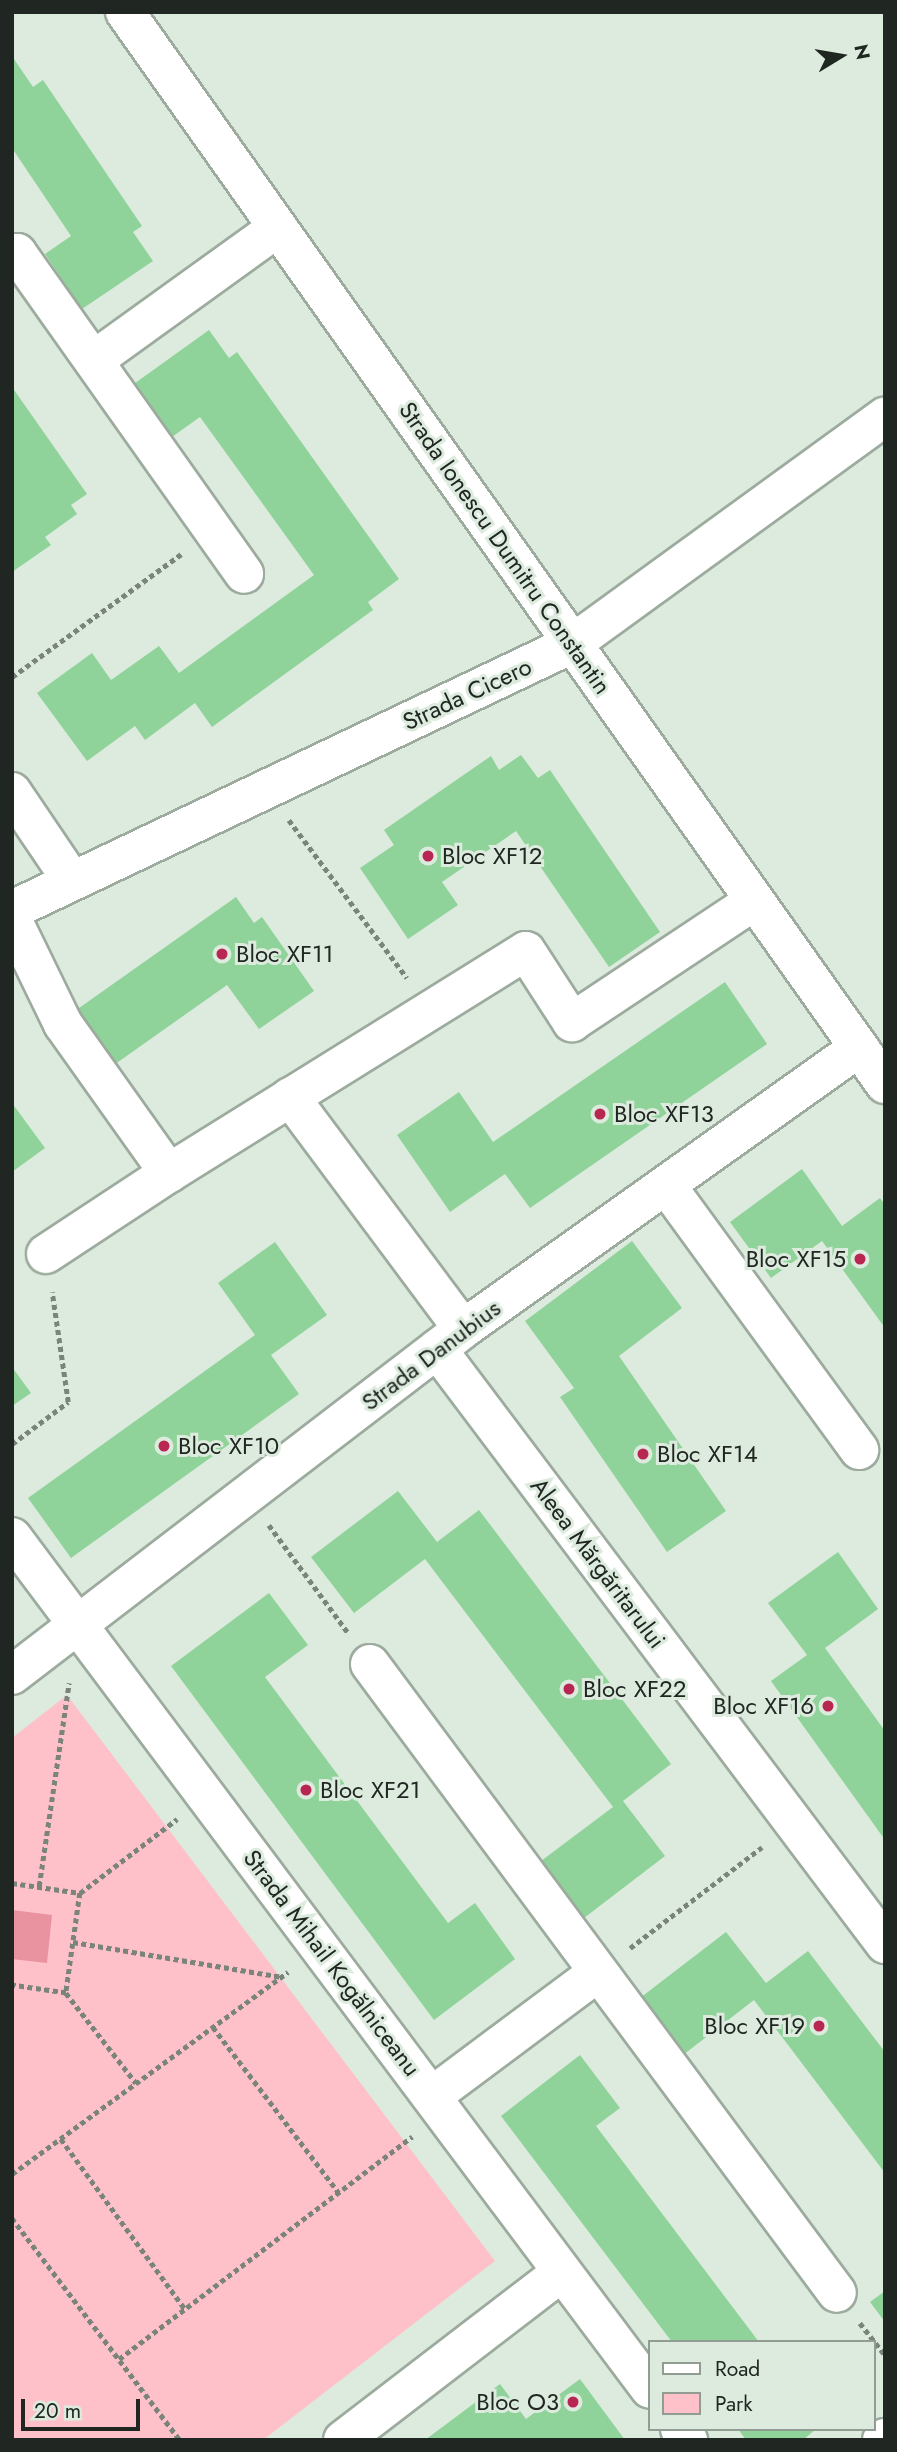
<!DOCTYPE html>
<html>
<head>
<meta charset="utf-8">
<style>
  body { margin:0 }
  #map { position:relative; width:897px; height:2452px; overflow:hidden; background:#dcebdd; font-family:Jost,sans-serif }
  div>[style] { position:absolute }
  .green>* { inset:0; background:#fec1c9 }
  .water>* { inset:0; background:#e992a0 }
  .building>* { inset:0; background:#8fd39a }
  .path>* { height:4.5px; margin-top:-2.25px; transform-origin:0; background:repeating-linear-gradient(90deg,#7a847b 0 5px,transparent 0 8.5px) }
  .roads { filter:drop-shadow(2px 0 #9cab9e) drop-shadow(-2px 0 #9cab9e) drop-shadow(0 2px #9cab9e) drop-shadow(0 -2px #9cab9e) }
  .minor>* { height:38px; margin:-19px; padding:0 19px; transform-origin:19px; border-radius:19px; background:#fff }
  .major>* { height:38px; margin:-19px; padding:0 19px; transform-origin:19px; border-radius:19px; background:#fff }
  .dots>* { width:19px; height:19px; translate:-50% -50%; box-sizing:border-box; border:4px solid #dcebdd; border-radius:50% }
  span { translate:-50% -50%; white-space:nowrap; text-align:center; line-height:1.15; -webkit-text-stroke:6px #dcebdd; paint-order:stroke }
  .street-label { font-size:24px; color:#202621 }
  .poi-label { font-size:24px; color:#202621 }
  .left { translate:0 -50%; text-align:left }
  .right { translate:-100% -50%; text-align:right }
  .frame { position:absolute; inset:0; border:14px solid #202621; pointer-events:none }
  .legend { position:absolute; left:648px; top:2340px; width:228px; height:91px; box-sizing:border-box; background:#dcebdd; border:2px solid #919c92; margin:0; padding:9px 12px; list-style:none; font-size:21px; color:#202621 }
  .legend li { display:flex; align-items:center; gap:14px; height:35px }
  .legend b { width:35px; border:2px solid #919c92 }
  .north { position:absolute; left:806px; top:21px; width:70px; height:70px; -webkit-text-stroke:5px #dcebdd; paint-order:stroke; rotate:79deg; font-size:19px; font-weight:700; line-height:28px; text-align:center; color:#202621 }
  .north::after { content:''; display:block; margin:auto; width:24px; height:32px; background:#202621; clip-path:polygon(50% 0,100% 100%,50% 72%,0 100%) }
  .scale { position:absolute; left:21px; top:2399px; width:119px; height:32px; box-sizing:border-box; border:4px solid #202621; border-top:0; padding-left:9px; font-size:21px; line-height:24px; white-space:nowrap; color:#202621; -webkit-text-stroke:5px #dcebdd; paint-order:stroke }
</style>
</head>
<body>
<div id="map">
  <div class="green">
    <div style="clip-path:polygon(67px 1695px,495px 2261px,263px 2440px,12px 2440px,12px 1738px)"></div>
  </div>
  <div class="water">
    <div style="clip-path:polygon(12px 1910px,52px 1915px,47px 1963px,12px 1959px)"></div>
  </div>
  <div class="building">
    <div style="clip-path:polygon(14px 59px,33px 87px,43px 80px,142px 226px,133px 232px,153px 261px,82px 309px,45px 254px,71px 236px,12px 148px)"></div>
    <div style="clip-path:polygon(209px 330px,229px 358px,237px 352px,399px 579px,368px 602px,373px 610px,212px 727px,195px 703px,145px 740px,135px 726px,87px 761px,37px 693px,92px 653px,111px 680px,159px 646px,179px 673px,314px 575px,200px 417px,169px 439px,131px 386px)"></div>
    <div style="clip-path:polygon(12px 387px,87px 494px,71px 505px,77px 514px,45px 537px,51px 545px,12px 572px)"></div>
    <div style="clip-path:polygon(521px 755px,538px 778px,550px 770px,660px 932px,609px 967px,516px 831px,442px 882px,458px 905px,408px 939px,360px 868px,394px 845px,384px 830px,491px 756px,499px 770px)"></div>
    <div style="clip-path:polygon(236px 897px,254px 923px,262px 917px,314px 991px,259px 1029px,227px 985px,111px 1067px,72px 1013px)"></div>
    <div style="clip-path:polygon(725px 982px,767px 1044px,530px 1208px,505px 1174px,450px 1212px,397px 1135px,459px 1092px,493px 1142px)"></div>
    <div style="clip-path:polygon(12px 1103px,45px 1148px,12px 1172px)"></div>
    <div style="clip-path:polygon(802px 1169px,842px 1226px,880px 1198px,885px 1205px,885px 1328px,822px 1241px,771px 1278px,730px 1222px)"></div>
    <div style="clip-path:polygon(632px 1241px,682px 1308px,619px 1356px,726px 1511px,667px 1552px,560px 1397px,574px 1388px,525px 1321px)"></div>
    <div style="clip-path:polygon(275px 1242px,327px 1315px,271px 1355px,299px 1394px,71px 1558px,28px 1498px,255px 1335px,218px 1283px)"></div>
    <div style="clip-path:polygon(12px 1367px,31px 1393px,12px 1406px)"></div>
    <div style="clip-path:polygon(398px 1491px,437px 1542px,479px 1510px,671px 1764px,623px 1801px,665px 1856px,584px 1918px,541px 1861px,613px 1807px,425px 1559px,354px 1613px,311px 1557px)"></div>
    <div style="clip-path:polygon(838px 1552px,878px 1609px,825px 1648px,885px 1731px,885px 1840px,771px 1681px,807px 1655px,768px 1603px)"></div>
    <div style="clip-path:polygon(269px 1593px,308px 1645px,265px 1677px,448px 1923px,475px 1903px,515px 1959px,434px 2020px,171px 1666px)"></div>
    <div style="clip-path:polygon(726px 1932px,766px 1983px,808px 1951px,885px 2052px,885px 2173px,754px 2000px,683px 2055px,640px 1998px)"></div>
    <div style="clip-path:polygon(580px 2055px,620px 2108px,596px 2126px,759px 2342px,672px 2342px,501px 2116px)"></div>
    <div style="clip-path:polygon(885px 2291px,885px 2322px,870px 2302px)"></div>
    <div style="clip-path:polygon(580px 2379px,625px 2440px,425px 2440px,500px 2384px,526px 2419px)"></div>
    <div style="clip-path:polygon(738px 2429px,816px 2429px,803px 2440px,746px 2440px)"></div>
  </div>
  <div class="path">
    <div style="left:12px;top:677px;width:209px;rotate:-36deg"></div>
    <div style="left:289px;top:820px;width:197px;rotate:53.2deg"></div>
    <div style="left:12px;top:1444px;width:70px;rotate:-36.9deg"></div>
    <div style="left:68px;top:1402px;width:111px;rotate:-98.3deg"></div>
    <div style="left:269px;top:1525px;width:135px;rotate:53.7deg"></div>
    <div style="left:12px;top:1883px;width:69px;rotate:8.4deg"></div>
    <div style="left:80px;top:1893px;width:101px;rotate:98deg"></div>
    <div style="left:66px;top:1993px;width:55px;rotate:-171.6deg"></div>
    <div style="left:39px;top:1886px;width:205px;rotate:-81.6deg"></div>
    <div style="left:80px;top:1893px;width:122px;rotate:-37.3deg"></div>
    <div style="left:73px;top:1942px;width:212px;rotate:9.5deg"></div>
    <div style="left:630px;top:1948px;width:166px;rotate:-37.4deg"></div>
    <div style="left:66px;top:1993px;width:114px;rotate:52.1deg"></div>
    <div style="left:213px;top:2027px;width:208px;rotate:52.8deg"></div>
    <div style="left:61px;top:2139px;width:210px;rotate:53.9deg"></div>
    <div style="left:12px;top:2174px;width:342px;rotate:-36.2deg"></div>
    <div style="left:12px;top:2218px;width:278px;rotate:52.9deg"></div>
    <div style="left:860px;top:2323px;width:41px;rotate:52deg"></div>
    <div style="left:119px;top:2359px;width:368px;rotate:-37.2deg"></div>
  </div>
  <div class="roads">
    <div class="minor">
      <div style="left:125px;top:12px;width:1314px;rotate:54.67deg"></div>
      <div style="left:12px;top:256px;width:6px;rotate:-31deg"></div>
      <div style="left:17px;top:253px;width:393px;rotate:54.7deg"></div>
      <div style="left:94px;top:360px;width:226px;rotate:-35.8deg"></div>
      <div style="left:12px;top:792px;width:107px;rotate:56deg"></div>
      <div style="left:12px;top:919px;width:117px;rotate:64.1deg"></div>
      <div style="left:63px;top:1024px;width:183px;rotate:54.6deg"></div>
      <div style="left:169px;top:1173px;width:420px;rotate:-31.9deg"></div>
      <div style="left:526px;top:951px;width:85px;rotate:57.1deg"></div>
      <div style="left:572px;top:1022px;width:219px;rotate:-33.6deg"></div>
      <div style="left:290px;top:1097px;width:289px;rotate:53.3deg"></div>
      <div style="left:666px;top:1185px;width:328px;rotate:53.9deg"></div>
      <div style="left:46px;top:1254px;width:147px;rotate:-33.4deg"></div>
      <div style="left:437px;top:1349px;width:745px;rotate:53.02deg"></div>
      <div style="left:12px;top:1537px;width:1064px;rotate:53.17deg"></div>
      <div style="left:370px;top:1664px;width:783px;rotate:53.41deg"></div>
      <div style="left:12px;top:1675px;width:568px;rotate:-37.49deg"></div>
      <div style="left:463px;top:1329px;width:486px;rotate:-35.4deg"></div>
      <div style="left:432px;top:2096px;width:206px;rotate:-36.7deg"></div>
      <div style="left:680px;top:2429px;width:14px;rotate:54deg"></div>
      <div style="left:343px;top:2440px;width:276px;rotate:-37.5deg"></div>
      <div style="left:882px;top:2440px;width:4px;rotate:-34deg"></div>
    </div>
    <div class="major">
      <div style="left:12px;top:910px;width:620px;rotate:-25.41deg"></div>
      <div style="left:572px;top:644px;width:387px;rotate:-36deg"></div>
    </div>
  </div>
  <div class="dots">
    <div style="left:428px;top:856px;background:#b72751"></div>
    <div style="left:222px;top:954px;background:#b72751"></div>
    <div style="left:600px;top:1114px;background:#b72751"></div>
    <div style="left:860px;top:1259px;background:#b72751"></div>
    <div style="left:164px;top:1446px;background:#b72751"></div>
    <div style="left:643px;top:1454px;background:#b72751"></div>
    <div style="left:569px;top:1689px;background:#b72751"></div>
    <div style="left:828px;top:1706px;background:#b72751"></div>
    <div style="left:306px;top:1790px;background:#b72751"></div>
    <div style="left:819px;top:2026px;background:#b72751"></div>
    <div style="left:573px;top:2402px;background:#b72751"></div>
  </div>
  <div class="street-label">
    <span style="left:505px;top:548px;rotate:55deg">Strada Ionescu Dumitru Constantin</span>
    <span style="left:467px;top:694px;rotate:-25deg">Strada Cicero</span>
    <span style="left:431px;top:1355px;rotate:-37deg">Strada Danubius</span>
    <span style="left:598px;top:1563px;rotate:53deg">Aleea Mărgăritarului</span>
    <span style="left:332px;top:1963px;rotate:53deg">Strada Mihail Kogălniceanu</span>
  </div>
  <div class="poi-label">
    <span class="left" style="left:442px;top:856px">Bloc XF12</span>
    <span class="left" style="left:236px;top:954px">Bloc XF11</span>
    <span class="left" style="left:614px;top:1114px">Bloc XF13</span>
    <span class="right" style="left:846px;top:1259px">Bloc XF15</span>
    <span class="left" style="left:178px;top:1446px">Bloc XF10</span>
    <span class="left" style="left:657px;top:1454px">Bloc XF14</span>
    <span class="left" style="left:583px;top:1689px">Bloc XF22</span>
    <span class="right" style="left:814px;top:1706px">Bloc XF16</span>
    <span class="left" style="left:320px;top:1790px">Bloc XF21</span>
    <span class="right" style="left:805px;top:2026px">Bloc XF19</span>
    <span class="right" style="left:559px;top:2402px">Bloc O3</span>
  </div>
  <div class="frame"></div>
  <ul class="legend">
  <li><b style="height:9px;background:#fff"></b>Road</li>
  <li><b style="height:19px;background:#fec1c9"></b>Park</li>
  </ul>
  <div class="north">N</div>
  <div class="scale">20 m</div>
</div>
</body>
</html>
